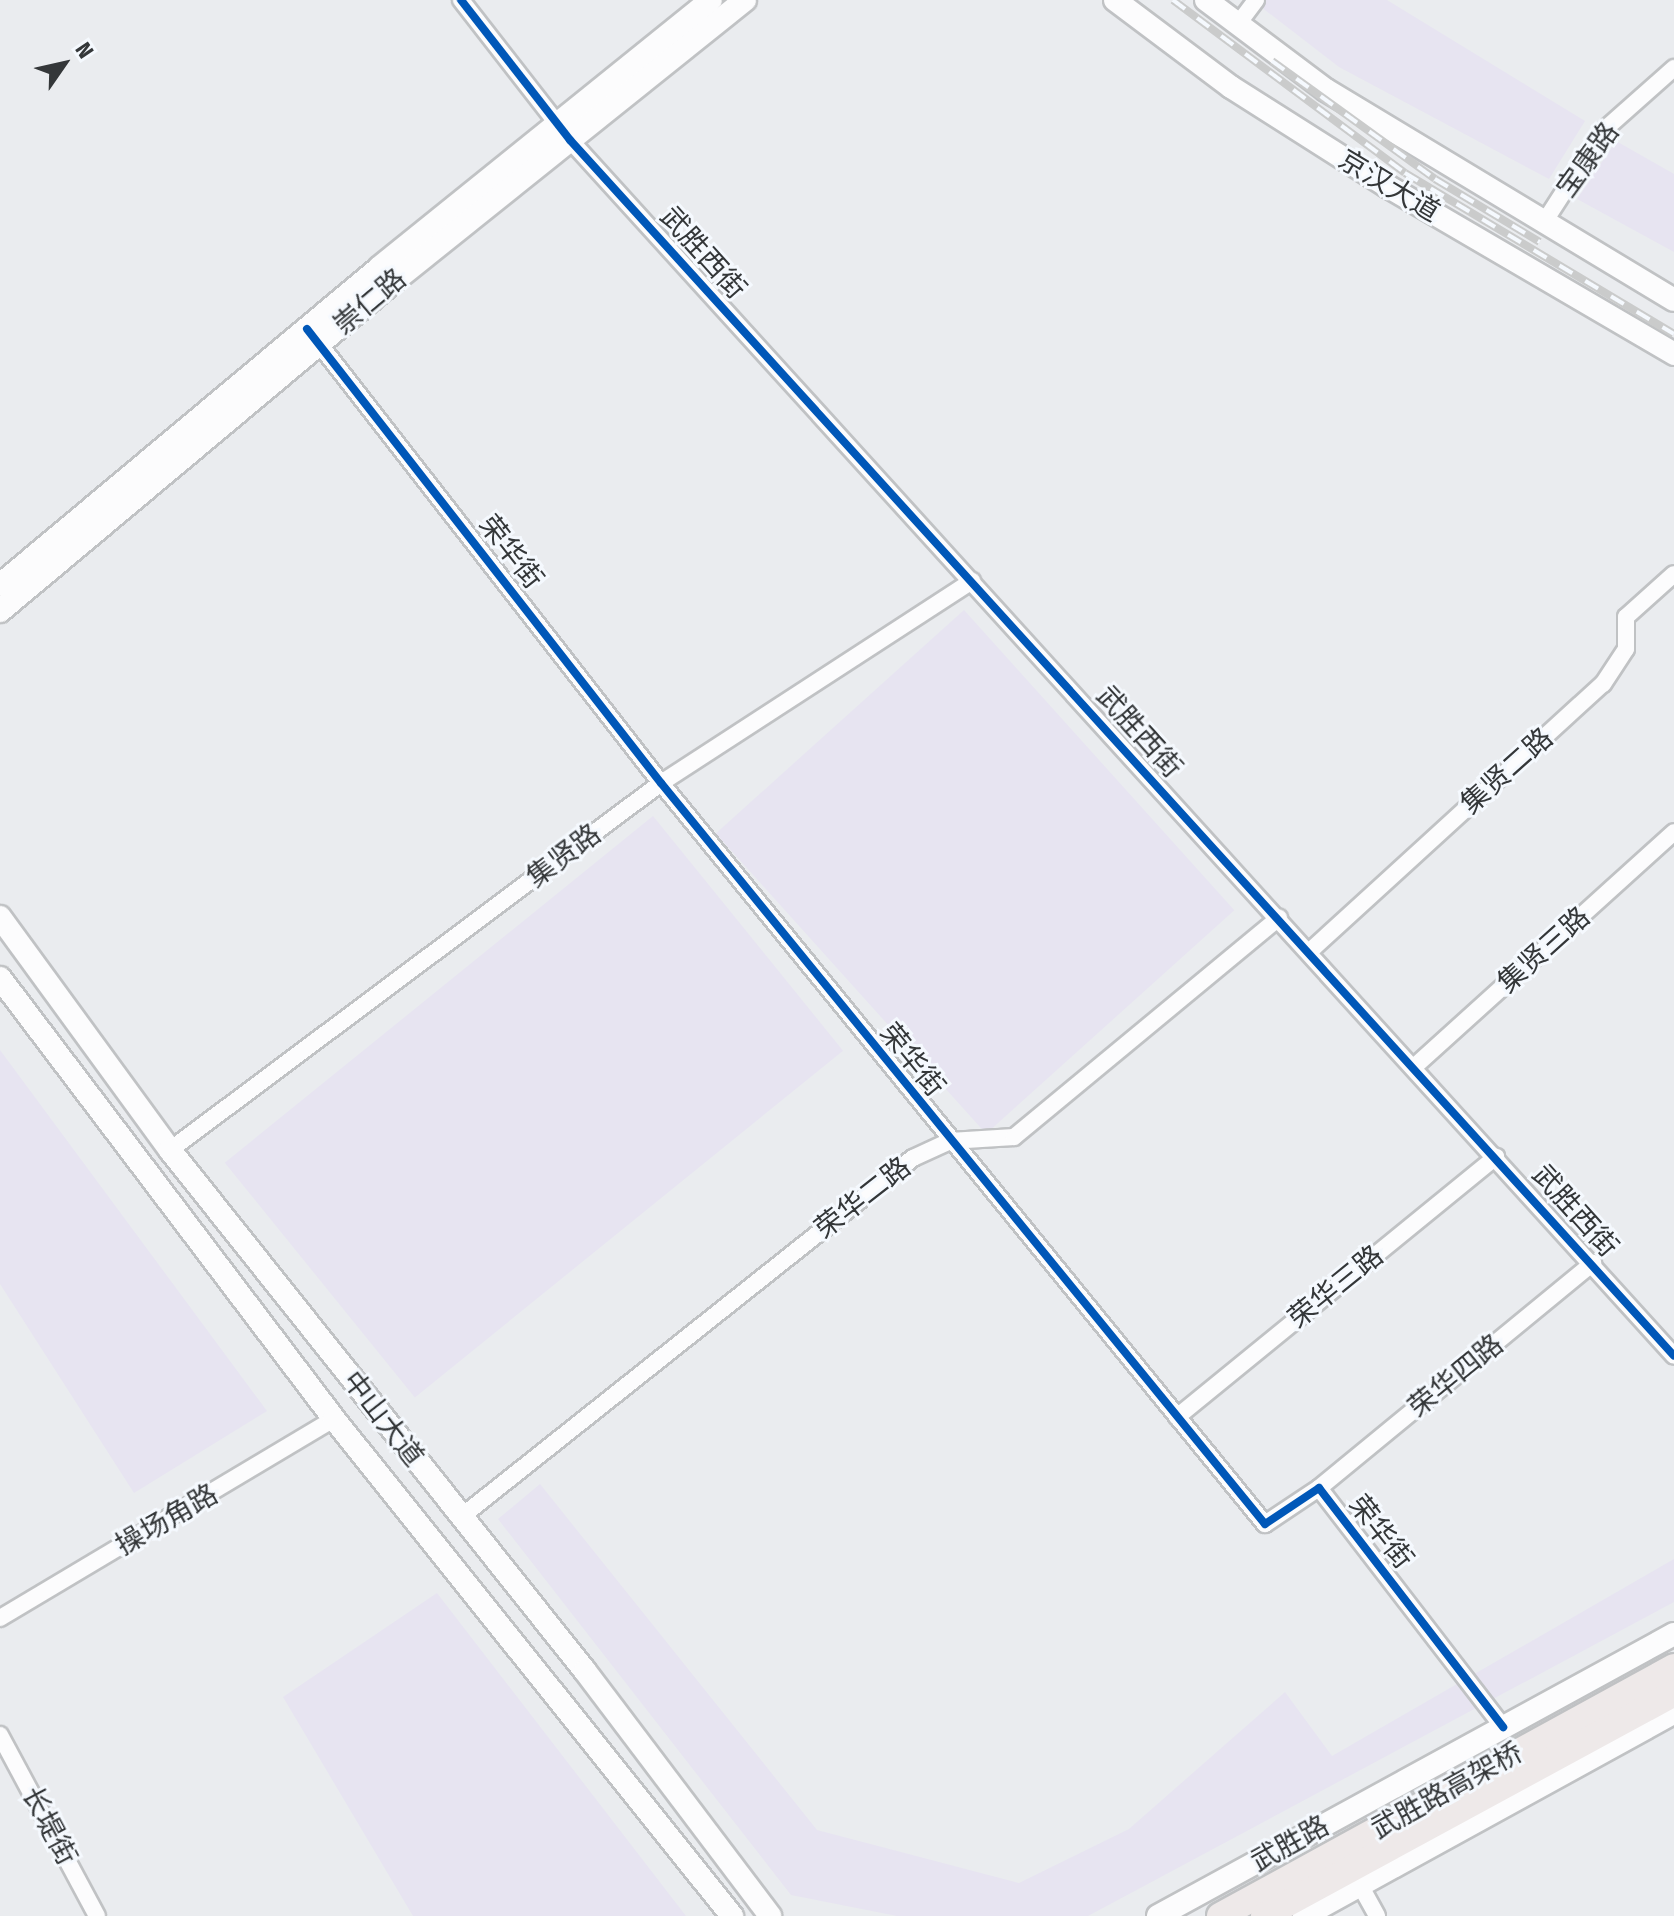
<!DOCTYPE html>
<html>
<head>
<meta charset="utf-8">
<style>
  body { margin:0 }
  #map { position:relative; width:1674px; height:1916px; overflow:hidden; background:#eaecef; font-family:"Fira Sans Condensed","Noto Sans SC",sans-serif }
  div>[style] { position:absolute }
  .commercial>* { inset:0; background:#e7e4f1; transform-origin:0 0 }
  .roads { filter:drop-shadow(2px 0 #c0c2c4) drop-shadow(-2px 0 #c0c2c4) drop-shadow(0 2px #c0c2c4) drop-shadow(0 -2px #c0c2c4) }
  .street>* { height:16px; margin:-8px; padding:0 8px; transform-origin:8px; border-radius:8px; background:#fcfcfd }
  .secondary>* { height:22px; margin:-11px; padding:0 11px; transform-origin:11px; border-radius:11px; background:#fcfcfd }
  .primary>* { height:26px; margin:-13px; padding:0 13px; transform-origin:13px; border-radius:13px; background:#eee9e9 }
  .rail>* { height:8px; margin-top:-4px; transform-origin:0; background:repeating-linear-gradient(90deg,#f5f9fe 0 15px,#cacbcb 0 30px); box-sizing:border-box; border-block:2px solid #cacbcb }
  .cycleway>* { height:8px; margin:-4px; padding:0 4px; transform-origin:4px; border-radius:4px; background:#0057b8 }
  span { translate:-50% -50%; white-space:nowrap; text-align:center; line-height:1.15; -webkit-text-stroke:6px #f5f9fe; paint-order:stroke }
  .street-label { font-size:28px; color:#343739 }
  .north { position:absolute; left:24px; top:24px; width:80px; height:80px; -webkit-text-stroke:6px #f5f9fe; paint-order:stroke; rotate:56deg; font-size:22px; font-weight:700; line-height:32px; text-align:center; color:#343739 }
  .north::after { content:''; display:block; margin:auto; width:28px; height:36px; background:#343739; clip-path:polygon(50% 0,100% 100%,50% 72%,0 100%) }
</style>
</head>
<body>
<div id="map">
  <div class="commercial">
    <div style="clip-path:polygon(1252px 0,1387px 0,1585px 121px,1549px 179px,1339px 67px)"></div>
    <div style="clip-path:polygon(1616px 141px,1674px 174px,1674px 252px,1577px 199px)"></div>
    <div style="left:964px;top:610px;width:404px;height:334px;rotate:48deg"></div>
    <div style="left:653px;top:816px;width:302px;height:551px;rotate:51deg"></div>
    <div style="clip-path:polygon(0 1050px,267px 1411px,134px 1493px,0 1284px)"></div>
    <div style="clip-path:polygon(540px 1484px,817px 1830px,1019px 1883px,1129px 1829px,1285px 1692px,1332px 1756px,1674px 1559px,1674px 1602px,1088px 1916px,897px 1916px,791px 1895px,498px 1519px)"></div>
    <div style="clip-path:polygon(437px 1593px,686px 1916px,413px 1916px,283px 1697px)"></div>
  </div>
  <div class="roads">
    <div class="street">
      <div style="left:461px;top:0;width:177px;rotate:52.1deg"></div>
      <div style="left:570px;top:140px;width:1642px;rotate:47.76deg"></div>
      <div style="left:1238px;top:24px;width:30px;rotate:-53deg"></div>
      <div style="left:1543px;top:224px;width:111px;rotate:-57.2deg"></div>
      <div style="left:1603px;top:131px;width:95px;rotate:-41.6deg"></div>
      <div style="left:313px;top:336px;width:566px;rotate:52.1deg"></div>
      <div style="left:661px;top:783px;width:956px;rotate:50.82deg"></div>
      <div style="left:1265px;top:1524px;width:65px;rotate:-33.7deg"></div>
      <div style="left:1319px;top:1488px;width:302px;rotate:52.4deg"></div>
      <div style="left:1309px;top:952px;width:398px;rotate:-42.4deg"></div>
      <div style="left:1603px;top:684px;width:42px;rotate:-56.7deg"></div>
      <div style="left:1626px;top:649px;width:32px;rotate:-90deg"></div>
      <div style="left:1626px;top:617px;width:64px;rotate:-41.9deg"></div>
      <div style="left:1414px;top:1067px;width:350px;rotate:-42.1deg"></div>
      <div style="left:170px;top:1150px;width:613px;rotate:-36.78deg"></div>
      <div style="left:661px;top:783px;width:371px;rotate:-33deg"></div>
      <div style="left:1177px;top:1417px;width:412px;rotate:-39.2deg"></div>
      <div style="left:1319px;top:1488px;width:355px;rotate:-39.4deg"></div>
      <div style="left:461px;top:1517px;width:577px;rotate:-38.46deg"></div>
      <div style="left:913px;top:1158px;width:41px;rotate:-24.7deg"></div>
      <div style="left:950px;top:1141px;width:64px;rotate:-3.6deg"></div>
      <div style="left:1014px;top:1137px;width:344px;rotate:-39.6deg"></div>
      <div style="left:0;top:1618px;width:389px;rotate:-30.8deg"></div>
      <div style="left:0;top:1735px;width:205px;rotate:61.8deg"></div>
      <div style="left:1360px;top:1885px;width:35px;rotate:61deg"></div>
    </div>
    <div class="secondary">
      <div style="left:1115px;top:0;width:145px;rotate:36.9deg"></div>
      <div style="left:1231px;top:87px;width:185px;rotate:32.4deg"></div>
      <div style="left:1387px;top:186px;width:333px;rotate:30.3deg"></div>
      <div style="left:1206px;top:0;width:150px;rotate:36.9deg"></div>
      <div style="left:1326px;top:90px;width:406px;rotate:31.1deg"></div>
      <div style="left:0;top:585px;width:496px;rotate:-39.9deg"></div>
      <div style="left:380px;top:267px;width:425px;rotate:-38.9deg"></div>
      <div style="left:0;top:611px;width:513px;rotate:-39.93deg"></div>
      <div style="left:393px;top:282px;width:451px;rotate:-38.7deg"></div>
      <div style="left:0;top:917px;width:288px;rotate:53.9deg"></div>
      <div style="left:170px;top:1150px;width:666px;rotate:51.46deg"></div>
      <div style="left:585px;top:1671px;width:307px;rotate:52.9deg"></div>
      <div style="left:0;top:978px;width:553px;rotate:52.86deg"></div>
      <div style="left:334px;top:1419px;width:637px;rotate:51.31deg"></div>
      <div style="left:1158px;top:1916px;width:588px;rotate:-28.66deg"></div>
      <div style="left:1304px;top:1916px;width:422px;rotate:-28.8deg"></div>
    </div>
    <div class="primary">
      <div style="left:1220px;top:1916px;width:518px;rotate:-28.74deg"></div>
      <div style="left:1264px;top:1916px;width:467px;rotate:-28.5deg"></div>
    </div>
  </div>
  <div class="rail">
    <div style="left:1173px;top:0;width:289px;rotate:36.7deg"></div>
    <div style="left:1405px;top:173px;width:313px;rotate:30.9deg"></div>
    <div style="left:1272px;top:61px;width:201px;rotate:35.9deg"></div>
    <div style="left:1435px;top:179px;width:122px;rotate:31deg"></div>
  </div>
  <div class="cycleway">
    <div style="left:461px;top:0;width:177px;rotate:52.1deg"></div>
    <div style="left:570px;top:140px;width:1642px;rotate:47.76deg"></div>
    <div style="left:307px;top:329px;width:576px;rotate:52.06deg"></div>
    <div style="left:661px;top:783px;width:956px;rotate:50.82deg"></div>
    <div style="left:1265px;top:1524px;width:65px;rotate:-33.7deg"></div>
    <div style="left:1319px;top:1488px;width:302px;rotate:52.4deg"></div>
  </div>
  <div class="street-label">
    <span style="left:1588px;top:160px;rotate:-54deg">宝康路</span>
    <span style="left:1389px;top:186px;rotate:31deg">京汉大道</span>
    <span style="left:703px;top:253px;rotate:48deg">武胜西街</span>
    <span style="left:370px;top:302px;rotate:-40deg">崇仁路</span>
    <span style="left:511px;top:552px;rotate:52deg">荣华街</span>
    <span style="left:1139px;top:732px;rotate:48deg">武胜西街</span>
    <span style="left:1507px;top:771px;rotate:-42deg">集贤二路</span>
    <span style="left:564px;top:856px;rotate:-37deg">集贤路</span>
    <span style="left:1544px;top:950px;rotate:-42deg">集贤三路</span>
    <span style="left:912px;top:1060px;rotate:51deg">荣华街</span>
    <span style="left:863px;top:1198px;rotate:-38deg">荣华二路</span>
    <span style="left:1575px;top:1211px;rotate:48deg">武胜西街</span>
    <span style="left:1336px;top:1287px;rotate:-39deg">荣华三路</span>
    <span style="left:1456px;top:1376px;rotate:-39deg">荣华四路</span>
    <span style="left:383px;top:1419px;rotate:52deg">中山大道</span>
    <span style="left:167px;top:1520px;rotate:-30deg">操场角路</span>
    <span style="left:1381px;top:1532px;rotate:52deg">荣华街</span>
    <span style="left:1447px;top:1791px;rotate:-29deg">武胜路高架桥</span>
    <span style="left:49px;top:1826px;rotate:62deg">长堤街</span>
    <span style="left:1290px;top:1844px;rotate:-29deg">武胜路</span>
  </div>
  <div class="north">N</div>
</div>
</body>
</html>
